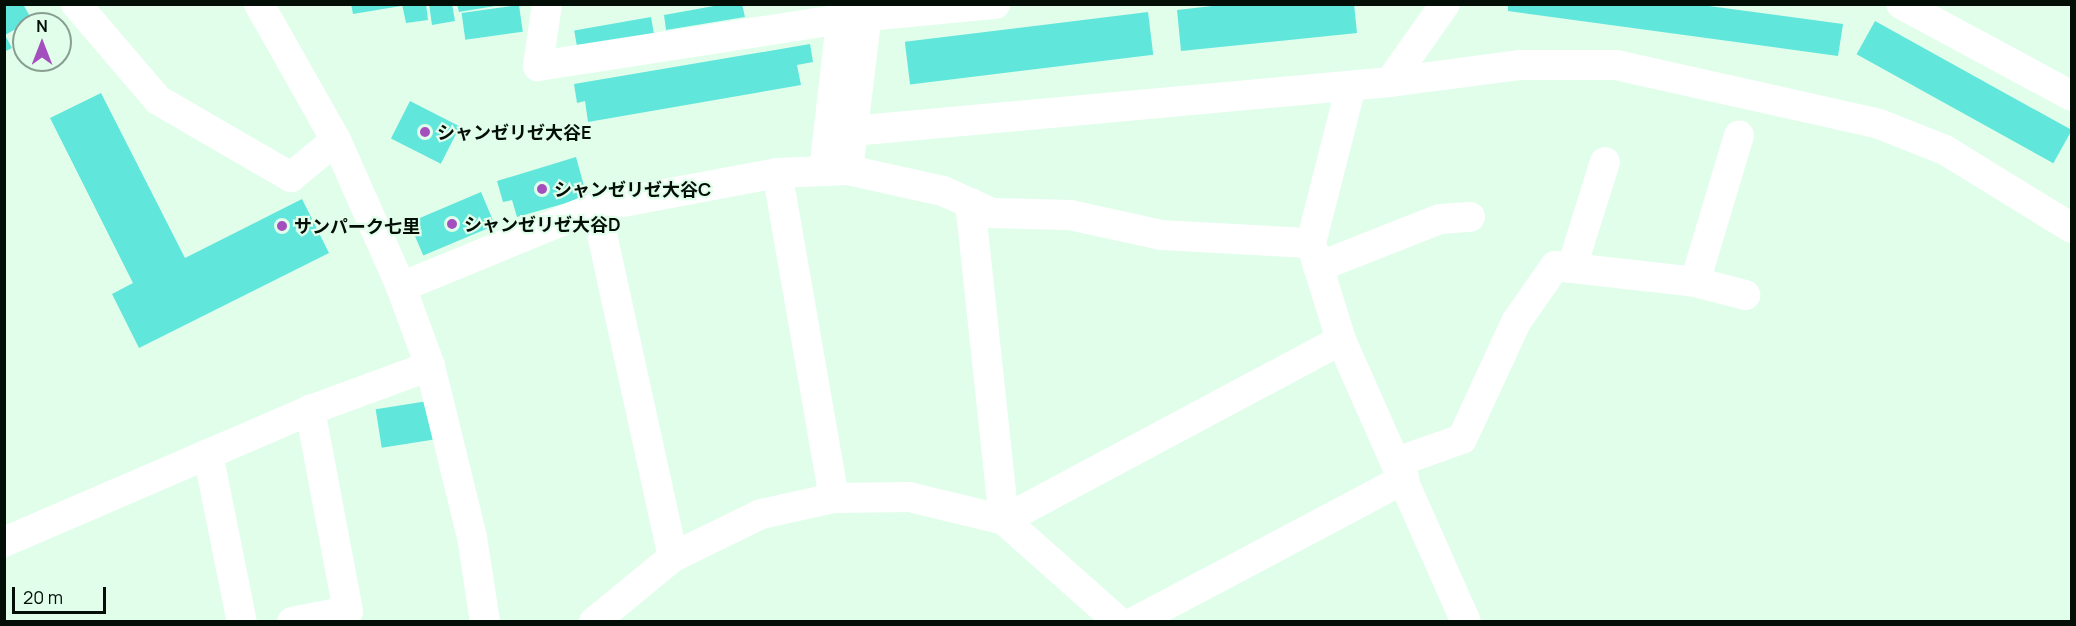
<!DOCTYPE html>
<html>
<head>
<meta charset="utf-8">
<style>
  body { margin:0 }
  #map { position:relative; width:2076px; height:626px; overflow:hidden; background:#e1feeb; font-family:Manrope,"Noto Sans JP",sans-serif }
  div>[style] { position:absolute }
  .building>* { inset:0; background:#61e6dc; transform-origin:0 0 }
  .minor>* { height:30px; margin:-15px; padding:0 15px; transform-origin:15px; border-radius:15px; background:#fff }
  .dots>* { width:16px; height:16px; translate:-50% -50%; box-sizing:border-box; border:3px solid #e1feeb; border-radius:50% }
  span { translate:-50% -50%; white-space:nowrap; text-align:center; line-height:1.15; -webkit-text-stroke:4.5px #e1feeb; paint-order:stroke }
  .poi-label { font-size:18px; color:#030e07; font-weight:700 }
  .left { translate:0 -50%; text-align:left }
  .frame { position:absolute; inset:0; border:6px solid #030e07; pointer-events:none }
  .north { position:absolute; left:12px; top:12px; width:60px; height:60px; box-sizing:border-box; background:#e1feeb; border:2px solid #889e90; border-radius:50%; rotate:0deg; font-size:16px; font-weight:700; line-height:24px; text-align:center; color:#030e07 }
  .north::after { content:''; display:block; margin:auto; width:21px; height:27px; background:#a44fbe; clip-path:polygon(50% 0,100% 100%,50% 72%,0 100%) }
  .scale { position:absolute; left:12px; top:587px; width:94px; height:27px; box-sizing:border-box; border:3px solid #030e07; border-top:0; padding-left:8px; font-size:18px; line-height:21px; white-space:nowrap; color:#030e07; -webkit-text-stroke:4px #e1feeb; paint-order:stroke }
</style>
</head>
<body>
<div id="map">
  <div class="building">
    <div style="clip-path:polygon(4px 4px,23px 4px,32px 20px,5px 35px,12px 48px,4px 52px)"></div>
    <div style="clip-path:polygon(351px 4px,401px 4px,401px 6px,353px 14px)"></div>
    <div style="clip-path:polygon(402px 4px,426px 4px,428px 20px,406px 23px)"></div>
    <div style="clip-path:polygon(429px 4px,452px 4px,455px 21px,432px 25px)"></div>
    <div style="clip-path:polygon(457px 4px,495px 4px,495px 6px,459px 12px)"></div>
    <div style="clip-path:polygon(725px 4px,742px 4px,745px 17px,666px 30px,664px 15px)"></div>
    <div style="clip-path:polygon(1230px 4px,1354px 4px,1357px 33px,1181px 51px,1177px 10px)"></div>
    <div style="clip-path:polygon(1508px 4px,1694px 4px,1843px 24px,1838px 56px,1508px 11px)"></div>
    <div style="left:519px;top:5px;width:27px;height:58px;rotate:82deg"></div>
    <div style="left:1148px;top:12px;width:43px;height:245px;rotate:83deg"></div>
    <div style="left:651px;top:17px;width:17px;height:78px;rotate:80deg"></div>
    <div style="left:1875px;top:21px;width:225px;height:38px;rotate:29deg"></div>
    <div style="clip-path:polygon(810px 44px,813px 62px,797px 65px,801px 85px,588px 122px,585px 101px,577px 103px,574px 84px)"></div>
    <div style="clip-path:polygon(101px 93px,185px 258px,302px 199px,329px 253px,139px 348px,112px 294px,133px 283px,50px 118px)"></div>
    <div style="left:410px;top:101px;width:56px;height:42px;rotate:27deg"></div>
    <div style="clip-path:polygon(576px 157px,587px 197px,517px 217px,512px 200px,503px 202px,497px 181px)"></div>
    <div style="left:481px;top:192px;width:36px;height:78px;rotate:67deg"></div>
    <div style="left:428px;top:401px;width:39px;height:53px;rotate:81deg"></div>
  </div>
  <div class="minor">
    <div style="left:76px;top:4px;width:126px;rotate:49.5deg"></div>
    <div style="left:158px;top:100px;width:154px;rotate:30.1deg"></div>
    <div style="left:291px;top:177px;width:58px;rotate:-39.4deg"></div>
    <div style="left:259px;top:4px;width:156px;rotate:60.5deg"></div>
    <div style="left:336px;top:140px;width:161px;rotate:66.1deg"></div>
    <div style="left:401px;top:287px;width:84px;rotate:69.8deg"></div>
    <div style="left:430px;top:366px;width:176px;rotate:76.2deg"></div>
    <div style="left:472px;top:537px;width:86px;rotate:81.3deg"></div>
    <div style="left:547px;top:4px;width:63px;rotate:98.3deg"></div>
    <div style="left:538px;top:66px;width:307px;rotate:-8.8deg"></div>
    <div style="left:1901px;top:4px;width:194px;rotate:28.3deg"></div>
    <div style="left:867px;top:16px;width:129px;rotate:-5.4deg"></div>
    <div style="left:1390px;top:82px;width:95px;rotate:-54.8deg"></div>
    <div style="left:852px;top:131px;width:540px;rotate:-5.2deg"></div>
    <div style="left:1390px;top:82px;width:130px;rotate:-7.5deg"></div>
    <div style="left:1519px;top:65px;width:97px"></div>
    <div style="left:1616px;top:65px;width:270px;rotate:12.6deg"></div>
    <div style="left:1879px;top:124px;width:71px;rotate:21.5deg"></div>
    <div style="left:1945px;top:150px;width:149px;rotate:31.6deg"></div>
    <div style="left:848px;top:170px;width:97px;rotate:12.5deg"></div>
    <div style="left:943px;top:191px;width:54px;rotate:24.2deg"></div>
    <div style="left:992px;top:213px;width:78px;rotate:1.5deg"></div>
    <div style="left:1070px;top:215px;width:93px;rotate:12.4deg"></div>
    <div style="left:1161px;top:235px;width:150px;rotate:3.1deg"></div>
    <div style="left:1311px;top:243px;width:102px;rotate:72.8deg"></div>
    <div style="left:1341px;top:340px;width:382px;rotate:151.9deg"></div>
    <div style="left:1004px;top:520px;width:319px;rotate:-96.1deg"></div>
    <div style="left:824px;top:171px;width:168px;rotate:-83.5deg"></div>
    <div style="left:596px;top:207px;width:358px;rotate:77.6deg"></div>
    <div style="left:1311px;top:243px;width:162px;rotate:-75.7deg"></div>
    <div style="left:1318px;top:267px;width:131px;rotate:-21.5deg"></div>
    <div style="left:1440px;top:219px;width:30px;rotate:-4deg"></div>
    <div style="left:1572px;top:267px;width:110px;rotate:-72.6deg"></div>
    <div style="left:1695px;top:282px;width:153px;rotate:-73.3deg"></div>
    <div style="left:401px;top:287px;width:211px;rotate:-22.3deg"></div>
    <div style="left:596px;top:207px;width:184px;rotate:-10.6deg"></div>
    <div style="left:1341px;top:340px;width:308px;rotate:66.1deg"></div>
    <div style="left:208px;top:454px;width:171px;rotate:78.6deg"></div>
    <div style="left:1397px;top:462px;width:69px;rotate:-19.5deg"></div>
    <div style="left:1462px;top:439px;width:129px;rotate:-65.2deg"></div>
    <div style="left:1516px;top:322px;width:68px;rotate:-55.1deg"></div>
    <div style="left:1555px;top:266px;width:141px;rotate:6.5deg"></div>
    <div style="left:1695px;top:282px;width:52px;rotate:14.6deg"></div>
    <div style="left:834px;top:498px;width:330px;rotate:-99.9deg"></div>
    <div style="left:777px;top:173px;width:71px;rotate:-2.4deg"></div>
    <div style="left:848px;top:170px;width:167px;rotate:-83.1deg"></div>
    <div style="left:4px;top:542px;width:333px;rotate:-23.3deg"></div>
    <div style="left:310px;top:410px;width:128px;rotate:-20.1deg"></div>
    <div style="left:292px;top:622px;width:57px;rotate:-11.1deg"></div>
    <div style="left:348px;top:611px;width:205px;rotate:-100.7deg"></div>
    <div style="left:594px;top:622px;width:102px;rotate:-39.4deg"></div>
    <div style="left:673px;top:557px;width:98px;rotate:-26deg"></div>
    <div style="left:761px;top:514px;width:75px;rotate:-12.4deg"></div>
    <div style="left:834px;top:498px;width:75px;rotate:-0.8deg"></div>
    <div style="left:909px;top:497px;width:98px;rotate:13.6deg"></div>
    <div style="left:1004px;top:520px;width:154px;rotate:41.6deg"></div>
    <div style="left:1134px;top:622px;width:306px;rotate:-27.9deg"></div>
  </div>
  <div class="dots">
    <div style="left:425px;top:132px;background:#a44fbe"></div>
    <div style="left:542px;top:189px;background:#a44fbe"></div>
    <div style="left:452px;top:224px;background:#a44fbe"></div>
    <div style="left:282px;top:226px;background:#a44fbe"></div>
  </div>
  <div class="poi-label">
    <span class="left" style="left:437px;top:132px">シャンゼリゼ大谷E</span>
    <span class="left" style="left:554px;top:189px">シャンゼリゼ大谷C</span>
    <span class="left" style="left:464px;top:224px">シャンゼリゼ大谷D</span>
    <span class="left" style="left:294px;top:226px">サンパーク七里</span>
  </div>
  <div class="frame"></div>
  <div class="north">N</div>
  <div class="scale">20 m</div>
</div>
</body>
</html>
